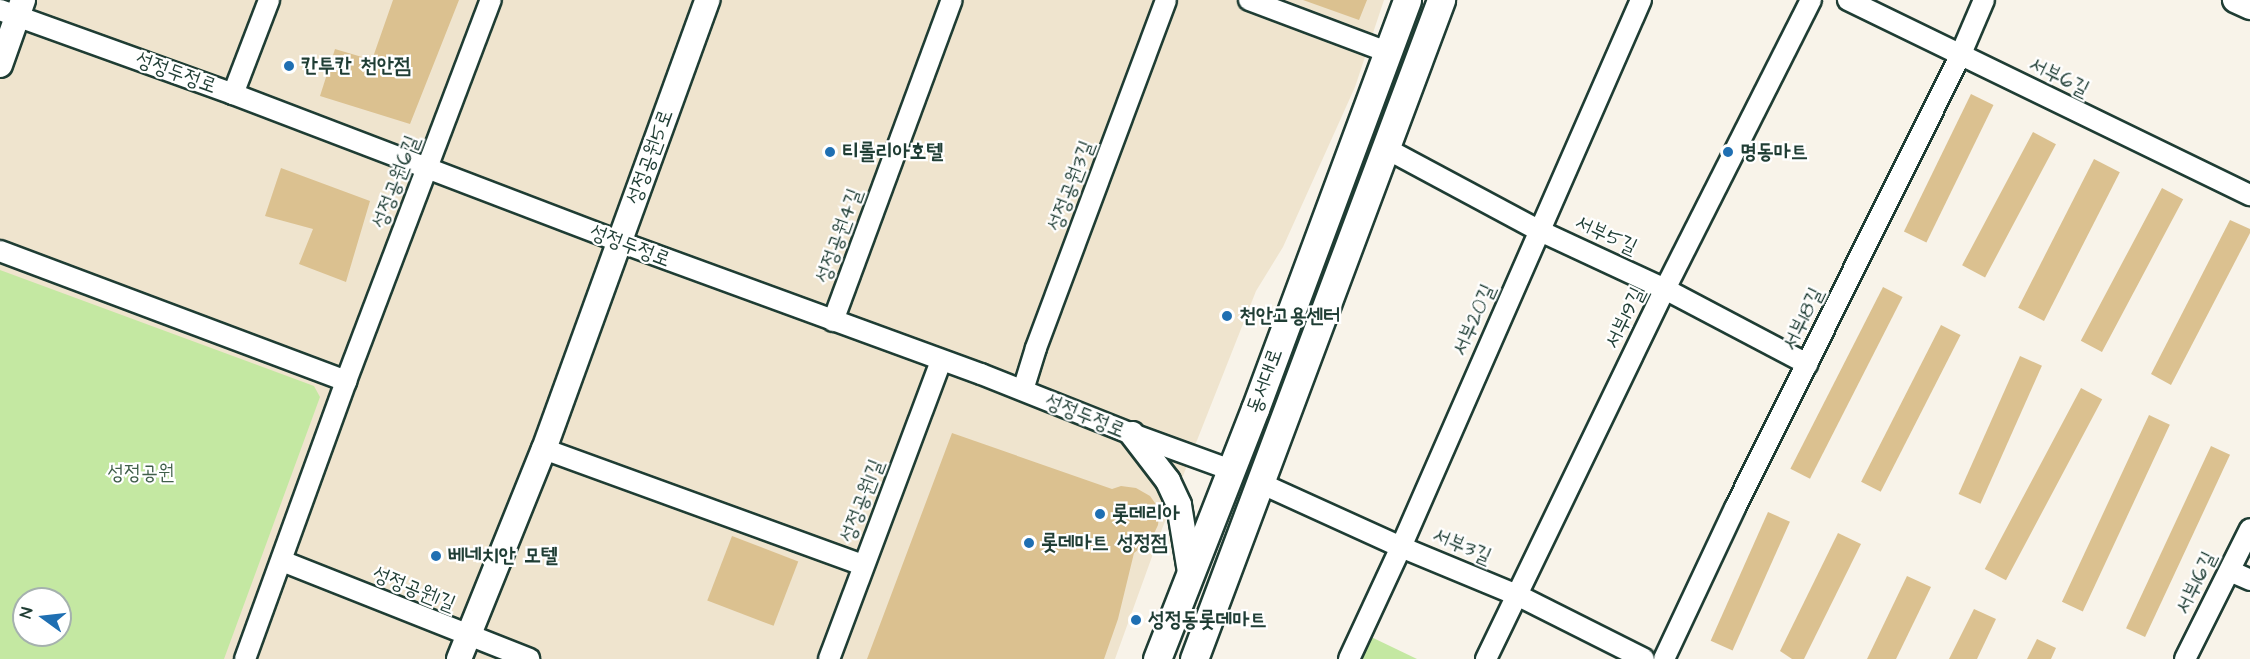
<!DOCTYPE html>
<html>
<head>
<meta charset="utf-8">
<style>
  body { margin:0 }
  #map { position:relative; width:2250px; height:659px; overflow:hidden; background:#f8f3e9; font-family:"Architects Daughter","Poor Story",sans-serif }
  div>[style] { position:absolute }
  .built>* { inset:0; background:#efe4ce }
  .green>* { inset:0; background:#c4e8a2 }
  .building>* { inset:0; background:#dbc190; transform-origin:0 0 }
  .roads { filter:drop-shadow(2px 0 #1f3d34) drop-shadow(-2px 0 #1f3d34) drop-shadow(0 2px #1f3d34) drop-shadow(0 -2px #1f3d34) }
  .minor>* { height:20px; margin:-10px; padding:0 10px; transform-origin:10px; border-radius:10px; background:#fff }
  .tertiary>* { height:24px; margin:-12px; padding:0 12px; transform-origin:12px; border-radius:12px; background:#fff }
  .secondary>* { height:27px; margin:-13.5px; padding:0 13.5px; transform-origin:13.5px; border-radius:13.5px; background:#fff }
  .dots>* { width:16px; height:16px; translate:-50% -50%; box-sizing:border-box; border:3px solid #fff; border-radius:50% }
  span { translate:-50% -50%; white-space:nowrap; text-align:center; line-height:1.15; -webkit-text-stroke:4.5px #fff; paint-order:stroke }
  .poi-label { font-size:21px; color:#1f3d34; font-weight:700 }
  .left { translate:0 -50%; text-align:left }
  .street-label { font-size:21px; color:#1f3d34 }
  .park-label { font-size:21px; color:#405f4a }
  .north { position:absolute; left:12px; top:587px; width:60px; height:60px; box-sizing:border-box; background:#fff; border:2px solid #a5b1ae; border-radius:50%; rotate:285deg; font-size:16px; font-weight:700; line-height:24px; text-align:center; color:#1f3d34 }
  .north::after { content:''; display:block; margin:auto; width:21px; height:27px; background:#1f6fb2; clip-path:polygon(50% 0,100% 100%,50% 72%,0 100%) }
</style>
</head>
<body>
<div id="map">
  <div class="built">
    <div style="clip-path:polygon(evenodd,0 0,1384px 0,1355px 87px,1283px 247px,1256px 291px,1162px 529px,1115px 659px,0 659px,0 0,24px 599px,60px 599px,60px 635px,24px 635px,24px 599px)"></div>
  </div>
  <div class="green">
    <div style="clip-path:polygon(evenodd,0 270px,314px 386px,320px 397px,224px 659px,0 659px,0 270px,24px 599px,60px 599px,60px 635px,24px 635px,24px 599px)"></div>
    <div style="clip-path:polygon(1367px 635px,1417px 659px,1356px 659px)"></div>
  </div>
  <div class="building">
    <div style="clip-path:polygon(393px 0,459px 0,410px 124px,320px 96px,335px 49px,372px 60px)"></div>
    <div style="clip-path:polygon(1303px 0,1367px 0,1359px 20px)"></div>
    <div style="left:1971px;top:94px;width:25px;height:153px;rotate:26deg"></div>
    <div style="left:2033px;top:132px;width:26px;height:151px;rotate:28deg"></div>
    <div style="left:2094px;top:159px;width:29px;height:167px;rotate:27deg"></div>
    <div style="clip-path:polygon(281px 168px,370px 201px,346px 282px,299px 264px,313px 229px,265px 216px)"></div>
    <div style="left:2162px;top:188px;width:24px;height:173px;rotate:28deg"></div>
    <div style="clip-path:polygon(2230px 220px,2250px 229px,2250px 233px,2171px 385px,2151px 374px)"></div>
    <div style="left:1883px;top:287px;width:22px;height:204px;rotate:27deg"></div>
    <div style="left:1941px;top:325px;width:22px;height:176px;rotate:27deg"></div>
    <div style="left:2020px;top:356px;width:24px;height:151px;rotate:24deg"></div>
    <div style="left:2081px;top:388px;width:24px;height:205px;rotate:28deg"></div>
    <div style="left:2149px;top:415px;width:23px;height:206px;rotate:25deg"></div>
    <div style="clip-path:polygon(952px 433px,1112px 489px,1121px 486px,1136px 488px,1150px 496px,1155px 503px,1159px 516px,1158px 525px,1151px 540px,1134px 553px,1118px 619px,1104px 659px,867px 659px)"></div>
    <div style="left:2211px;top:446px;width:21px;height:201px;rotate:25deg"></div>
    <div style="left:1768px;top:512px;width:24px;height:141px;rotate:24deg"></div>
    <div style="clip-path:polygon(1838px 533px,1861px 544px,1804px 659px,1792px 659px,1780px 651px)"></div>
    <div style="left:732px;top:536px;width:71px;height:69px;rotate:21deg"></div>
    <div style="clip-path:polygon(1907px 576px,1931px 587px,1896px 659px,1867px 659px)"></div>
    <div style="clip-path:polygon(1974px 609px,1996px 619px,1977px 659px,1949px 659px)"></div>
    <div style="clip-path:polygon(2037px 639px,2056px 648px,2051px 659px,2027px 659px)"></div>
  </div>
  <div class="roads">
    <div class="minor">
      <div style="left:1249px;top:0;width:147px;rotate:20.6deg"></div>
      <div style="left:1848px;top:0;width:447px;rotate:25.9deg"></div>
      <div style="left:0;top:10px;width:248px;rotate:19.8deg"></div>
      <div style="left:233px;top:94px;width:414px;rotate:20.9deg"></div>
      <div style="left:620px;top:242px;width:384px;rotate:20.1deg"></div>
      <div style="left:981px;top:374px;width:162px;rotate:21.7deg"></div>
      <div style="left:1132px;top:434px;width:105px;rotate:20deg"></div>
      <div style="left:233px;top:94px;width:101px;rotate:-69deg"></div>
      <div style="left:1385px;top:148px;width:176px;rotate:28.2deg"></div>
      <div style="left:1540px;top:231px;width:138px;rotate:24.9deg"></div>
      <div style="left:1665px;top:289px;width:161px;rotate:27.8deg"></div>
      <div style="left:0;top:251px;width:370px;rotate:20.6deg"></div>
      <div style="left:833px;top:321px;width:342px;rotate:-69.7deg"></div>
      <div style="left:1023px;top:390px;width:44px;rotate:-72.8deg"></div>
      <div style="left:1036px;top:348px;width:371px;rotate:-69.5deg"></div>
      <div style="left:544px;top:449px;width:339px;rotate:20deg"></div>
      <div style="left:1260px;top:483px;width:155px;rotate:24.4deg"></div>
      <div style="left:1401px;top:547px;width:126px;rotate:22.5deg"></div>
      <div style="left:1517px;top:595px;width:142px;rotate:26.7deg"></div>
      <div style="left:282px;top:561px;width:266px;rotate:21.6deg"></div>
      <div style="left:2230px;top:571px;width:22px;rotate:24deg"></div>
      <div style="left:245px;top:659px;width:296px;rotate:-70deg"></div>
      <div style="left:346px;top:381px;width:408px;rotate:-69.2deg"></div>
      <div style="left:829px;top:659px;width:318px;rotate:-69.4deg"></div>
      <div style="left:1349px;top:659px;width:123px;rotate:-65.1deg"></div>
      <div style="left:1401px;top:547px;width:597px;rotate:-66.31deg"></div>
      <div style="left:1486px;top:659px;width:411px;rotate:-64.2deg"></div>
      <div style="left:1665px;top:289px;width:324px;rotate:-63.2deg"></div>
      <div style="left:1664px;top:659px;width:167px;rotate:-64.8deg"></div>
      <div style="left:1735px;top:508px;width:505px;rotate:-63.54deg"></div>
      <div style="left:1960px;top:56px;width:61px;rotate:-66.8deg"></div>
      <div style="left:2185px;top:659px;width:145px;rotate:-63.4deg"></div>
    </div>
    <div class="tertiary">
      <div style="left:2235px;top:0;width:17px;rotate:25deg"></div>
      <div style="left:0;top:65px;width:69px;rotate:-70.5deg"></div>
      <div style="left:1132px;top:434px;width:59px;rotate:52.5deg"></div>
      <div style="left:1168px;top:481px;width:26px;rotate:65deg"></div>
      <div style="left:1179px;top:505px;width:68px;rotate:80.7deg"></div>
      <div style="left:459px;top:659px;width:227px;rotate:-68deg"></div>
      <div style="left:544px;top:449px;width:478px;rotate:-70deg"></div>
    </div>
    <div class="secondary">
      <div style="left:1157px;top:659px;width:269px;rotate:-68.6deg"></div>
      <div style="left:1255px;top:409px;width:436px;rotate:-69.6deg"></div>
      <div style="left:1194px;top:659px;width:704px;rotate:-69.45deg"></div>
    </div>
  </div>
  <div class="dots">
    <div style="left:289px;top:66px;background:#1f6fb2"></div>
    <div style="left:830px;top:152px;background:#1f6fb2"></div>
    <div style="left:1728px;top:152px;background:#1f6fb2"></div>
    <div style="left:1227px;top:316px;background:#1f6fb2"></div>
    <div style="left:1100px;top:514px;background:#1f6fb2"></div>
    <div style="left:1029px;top:543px;background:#1f6fb2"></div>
    <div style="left:436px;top:556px;background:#1f6fb2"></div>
    <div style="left:1136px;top:620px;background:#1f6fb2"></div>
  </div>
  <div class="poi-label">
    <span class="left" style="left:301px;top:66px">칸투칸 천안점</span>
    <span class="left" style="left:842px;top:152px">티롤리아호텔</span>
    <span class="left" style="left:1740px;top:152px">명동마트</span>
    <span class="left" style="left:1239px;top:316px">천안고용센터</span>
    <span class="left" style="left:1112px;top:514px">롯데리아</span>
    <span class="left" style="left:1041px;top:543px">롯데마트 성정점</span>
    <span class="left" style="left:448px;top:556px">베네치안 모텔</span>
    <span class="left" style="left:1148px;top:620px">성정동롯데마트</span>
  </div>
  <div class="street-label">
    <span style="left:176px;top:73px;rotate:20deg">성정두정로</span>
    <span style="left:2059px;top:77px;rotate:26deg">서부6길</span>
    <span style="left:650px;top:157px;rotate:-70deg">성정공원5로</span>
    <span style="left:396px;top:182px;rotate:-69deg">성정공원6길</span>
    <span style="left:1071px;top:186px;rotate:-69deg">성정공원3길</span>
    <span style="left:1606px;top:235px;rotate:25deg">서부5길</span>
    <span style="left:839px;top:236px;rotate:-70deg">성정공원4길</span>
    <span style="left:630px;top:246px;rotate:21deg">성정두정로</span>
    <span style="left:1625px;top:318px;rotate:-64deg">서부19길</span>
    <span style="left:1803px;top:319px;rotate:-64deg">서부18길</span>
    <span style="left:1474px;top:320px;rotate:-66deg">서부20길</span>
    <span style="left:1265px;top:381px;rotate:-70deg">동서대로</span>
    <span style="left:1085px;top:416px;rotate:22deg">성정두정로</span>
    <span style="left:862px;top:501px;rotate:-69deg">성정공원1길</span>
    <span style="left:1462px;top:546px;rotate:23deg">서부3길</span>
    <span style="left:2196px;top:583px;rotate:-64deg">서부16길</span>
    <span style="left:414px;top:589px;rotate:22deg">성정공원1길</span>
  </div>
  <div class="park-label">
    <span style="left:141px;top:473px">성정공원</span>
  </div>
  <div class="north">N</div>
</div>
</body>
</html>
